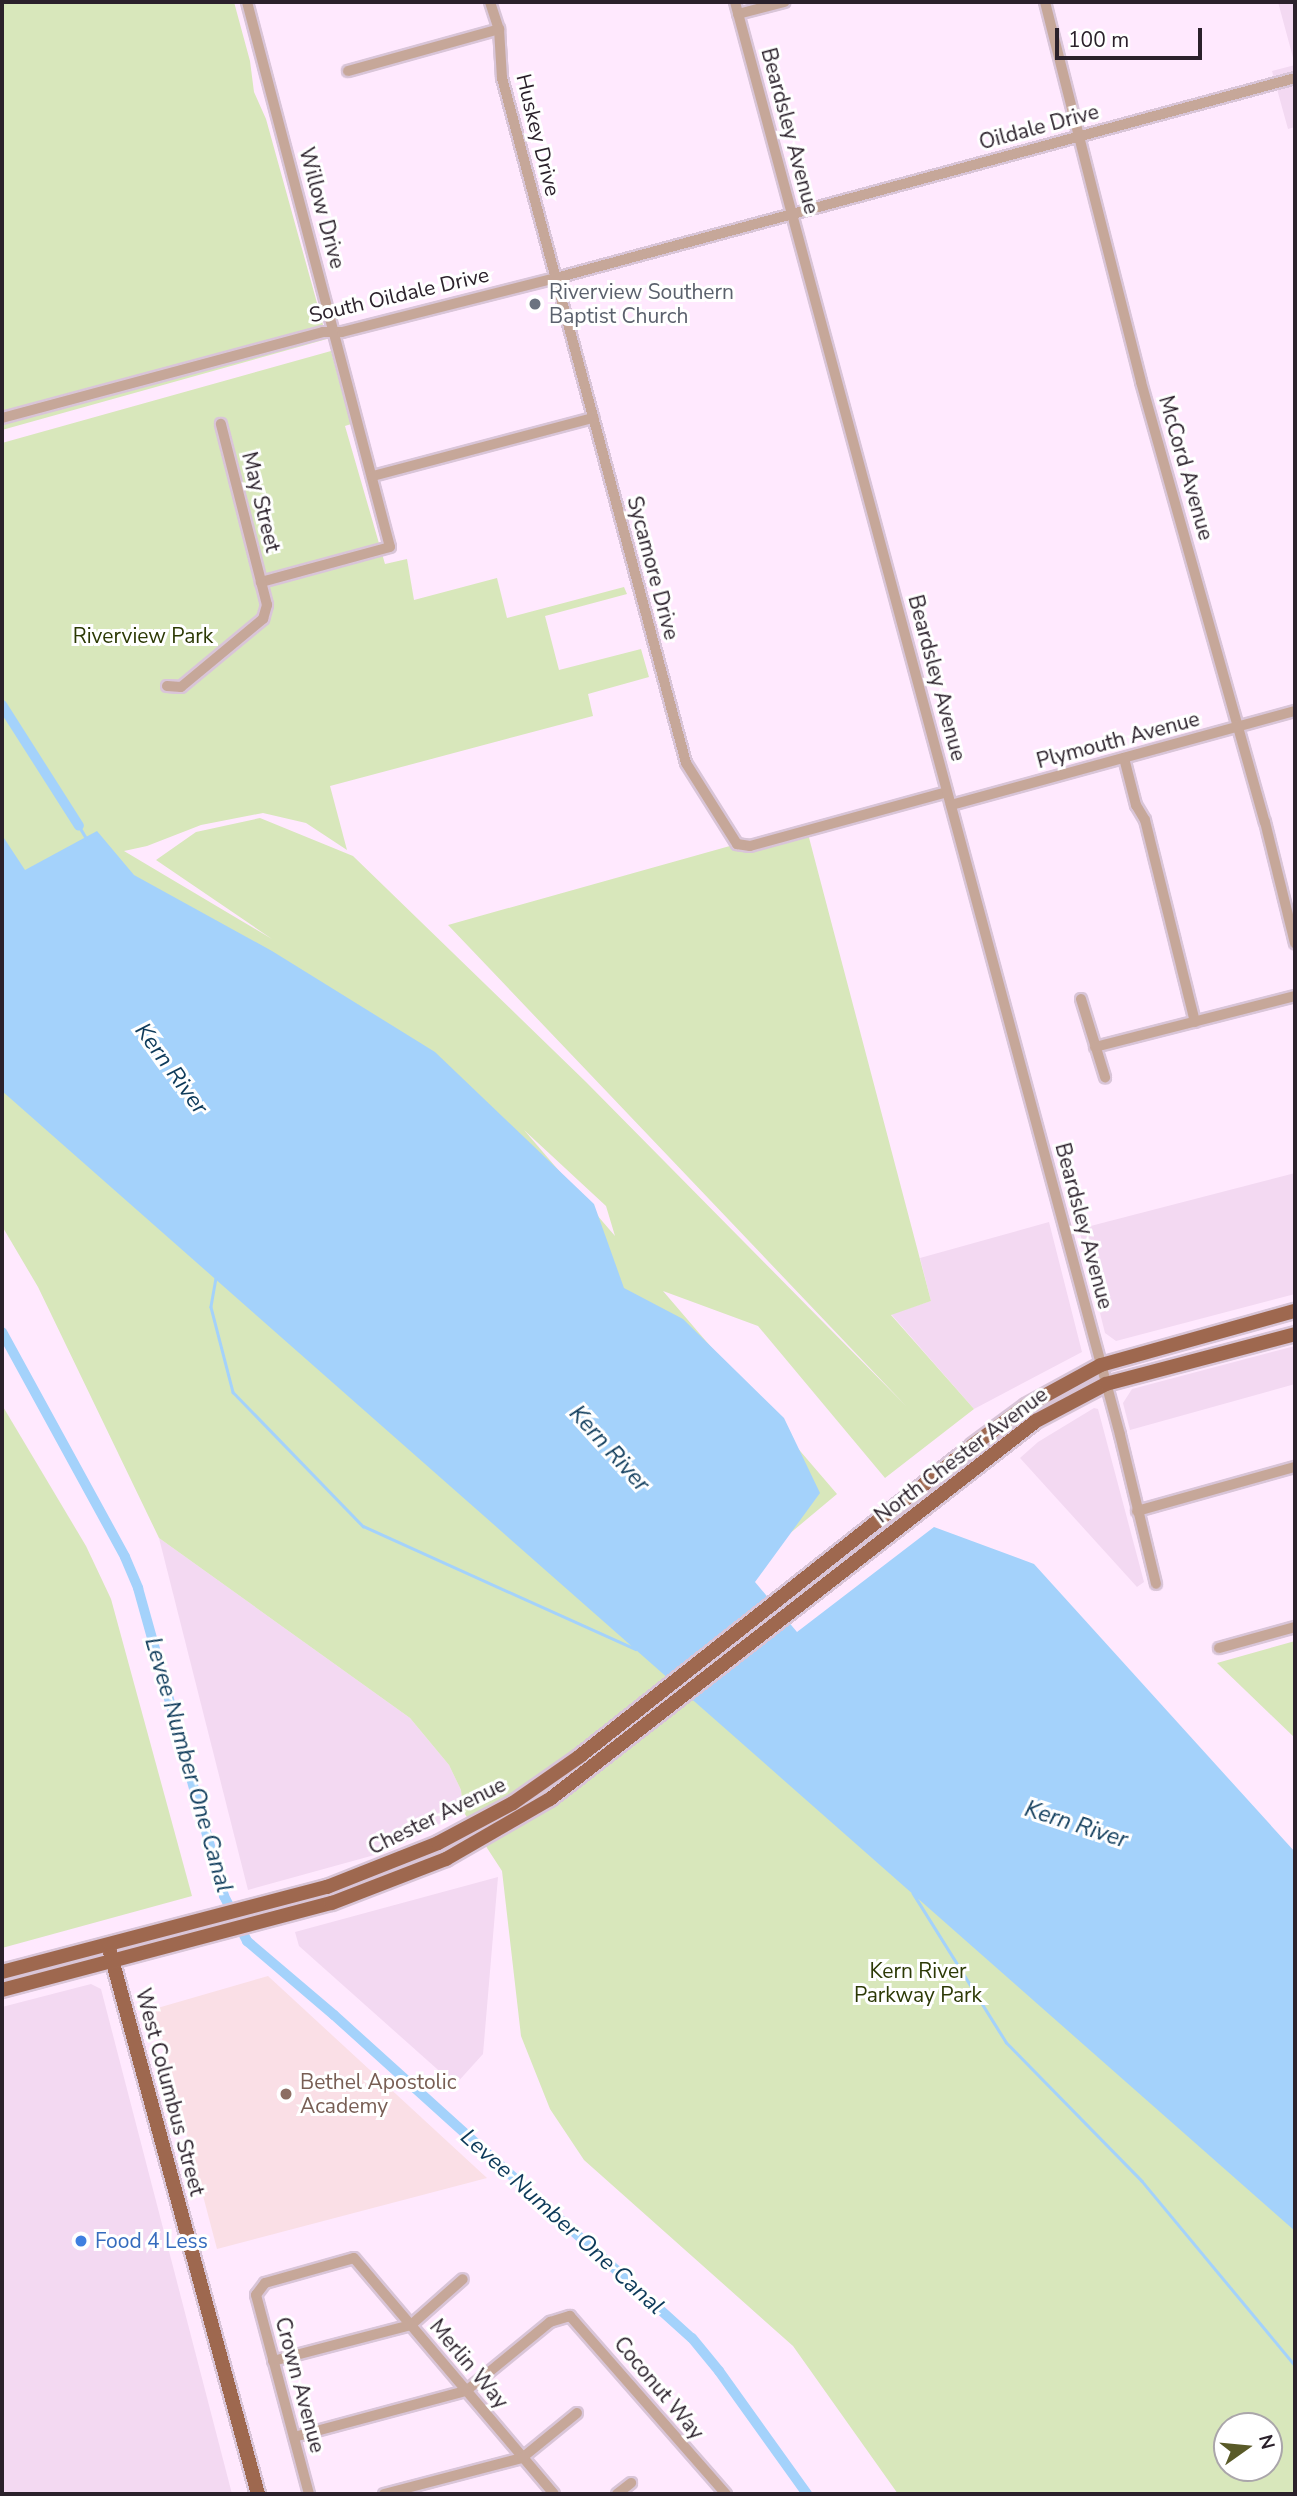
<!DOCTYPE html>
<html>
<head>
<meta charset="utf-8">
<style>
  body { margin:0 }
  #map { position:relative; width:1297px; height:2496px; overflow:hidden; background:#ffe9fe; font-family:"Nunito Sans",sans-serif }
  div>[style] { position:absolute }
  .built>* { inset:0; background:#f3d9f2 }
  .education>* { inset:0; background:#fadfe6 }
  .green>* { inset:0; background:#d8e7bb }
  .water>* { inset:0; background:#a4d2fb }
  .stream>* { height:2.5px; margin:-1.25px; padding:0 1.25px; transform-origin:1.25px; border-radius:1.25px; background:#a4d2fb }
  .canal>* { height:10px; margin:-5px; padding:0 5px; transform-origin:5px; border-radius:5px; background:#a4d2fb }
  .roads { filter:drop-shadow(2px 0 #d9c5d8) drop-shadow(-2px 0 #d9c5d8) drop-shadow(0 2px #d9c5d8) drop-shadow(0 -2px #d9c5d8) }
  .minor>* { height:10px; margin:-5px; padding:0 5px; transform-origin:5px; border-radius:5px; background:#c6a799 }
  .major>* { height:14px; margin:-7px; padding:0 7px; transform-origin:7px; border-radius:7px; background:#9e684f }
  .dots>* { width:19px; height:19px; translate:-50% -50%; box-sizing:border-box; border:4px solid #fff; border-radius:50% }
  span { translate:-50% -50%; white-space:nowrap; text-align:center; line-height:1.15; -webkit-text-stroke:6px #fff; paint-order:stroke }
  .street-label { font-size:21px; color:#2b212b }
  .worship-label { font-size:21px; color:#5b616d }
  .left { translate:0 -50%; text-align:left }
  .park-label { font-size:21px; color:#2c3905 }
  .education-label { font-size:21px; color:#785e54 }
  .shop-label { font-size:21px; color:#366cbe }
  .water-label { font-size:23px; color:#0d3a5a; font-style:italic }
  .frame { position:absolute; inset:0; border:4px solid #2b212b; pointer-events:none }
  .north { position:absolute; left:1213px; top:2412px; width:70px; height:70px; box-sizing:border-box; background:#fff; border:2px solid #aaa6aa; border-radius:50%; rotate:75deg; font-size:19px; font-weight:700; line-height:28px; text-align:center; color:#2b212b }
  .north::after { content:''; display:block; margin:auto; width:24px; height:32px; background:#595a28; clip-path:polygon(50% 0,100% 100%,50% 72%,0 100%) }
  .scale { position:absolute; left:1055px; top:28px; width:147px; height:32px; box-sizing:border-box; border:4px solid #2b212b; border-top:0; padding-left:9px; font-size:21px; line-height:24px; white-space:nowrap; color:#2b212b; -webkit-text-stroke:5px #fff; paint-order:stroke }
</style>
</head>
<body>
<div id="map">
  <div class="built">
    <div style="clip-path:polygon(1278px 2px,1295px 2px,1295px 127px,1288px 129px,1272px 71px,1295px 65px)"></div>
    <div style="clip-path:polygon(1295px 1173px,1295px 1294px,1116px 1341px,1105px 1333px,1079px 1229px)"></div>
    <div style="clip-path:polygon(1049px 1222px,1082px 1352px,974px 1409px,891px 1314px,931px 1301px,920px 1258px)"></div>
    <div style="clip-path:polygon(1295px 1346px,1295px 1384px,1130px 1430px,1123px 1403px,1132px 1389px)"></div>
    <div style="clip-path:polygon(1094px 1408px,1098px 1409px,1144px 1582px,1137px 1587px,1020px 1458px,1038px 1442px)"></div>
    <div style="clip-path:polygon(159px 1538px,410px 1718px,449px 1765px,461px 1790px,463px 1811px,389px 1851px,248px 1890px)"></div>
    <div style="clip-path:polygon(498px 1877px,483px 2054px,455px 2085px,299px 1946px,295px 1932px)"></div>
    <div style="clip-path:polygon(91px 1984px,101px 1989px,232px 2494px,2px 2494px,2px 2007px)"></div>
  </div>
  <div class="education">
    <div style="clip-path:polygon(268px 1976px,487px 2178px,217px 2249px,154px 2009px)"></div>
  </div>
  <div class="green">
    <div style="clip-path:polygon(2px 2px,234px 2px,250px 61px,254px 92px,266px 119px,327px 339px,2px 430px)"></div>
    <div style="clip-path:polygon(evenodd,331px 351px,351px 424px,345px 426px,385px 564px,407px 559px,414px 600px,497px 578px,507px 618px,624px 587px,627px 594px,545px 616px,559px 670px,641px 649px,649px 677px,588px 694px,593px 716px,330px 786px,347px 850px,306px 823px,263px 813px,201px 825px,147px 846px,124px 851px,272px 939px,156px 860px,196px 832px,260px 818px,353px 856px,586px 1082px,907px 1407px,448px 925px,737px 844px,807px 830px,931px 1301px,891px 1315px,974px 1409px,885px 1478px,758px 1326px,663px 1291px,837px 1494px,739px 1576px,801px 1649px,1295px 1865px,1295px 2494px,898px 2494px,793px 2346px,584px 2160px,550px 2109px,521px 2036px,502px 1871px,463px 1811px,461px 1790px,449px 1765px,410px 1718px,159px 1538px,38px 1287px,2px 1226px,2px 443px,331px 351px,524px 1130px,606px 1206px,615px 1236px,524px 1130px,331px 351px,1227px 2426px,1269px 2426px,1269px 2468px,1227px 2468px,1227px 2426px)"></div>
    <div style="clip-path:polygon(2px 1405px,86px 1546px,111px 1599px,192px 1896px,2px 1948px)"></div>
    <div style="clip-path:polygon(1295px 1641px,1295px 1738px,1217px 1663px)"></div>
  </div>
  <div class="water">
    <div style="clip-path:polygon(97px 831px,134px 875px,272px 951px,435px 1052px,594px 1204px,624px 1288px,683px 1319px,784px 1418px,820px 1493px,755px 1582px,797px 1632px,934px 1527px,1034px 1564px,1295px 1852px,1295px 2231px,2px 1091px,2px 835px,25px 870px)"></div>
  </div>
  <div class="stream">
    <div style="left:79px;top:826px;width:17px;rotate:59deg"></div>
    <div style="left:216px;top:1278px;width:29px;rotate:100deg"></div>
    <div style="left:211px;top:1307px;width:88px;rotate:75.5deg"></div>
    <div style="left:233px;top:1392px;width:187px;rotate:45.9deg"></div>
    <div style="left:363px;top:1526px;width:299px;rotate:24.3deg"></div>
    <div style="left:913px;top:1893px;width:176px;rotate:58deg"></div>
    <div style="left:1006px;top:2042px;width:194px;rotate:45.6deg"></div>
    <div style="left:1142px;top:2181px;width:239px;rotate:50.3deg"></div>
  </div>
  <div class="canal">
    <div style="left:2px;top:705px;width:143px;rotate:57.5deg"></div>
    <div style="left:2px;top:1332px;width:256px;rotate:61.3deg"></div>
    <div style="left:125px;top:1557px;width:34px;rotate:67deg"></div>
    <div style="left:138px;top:1588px;width:320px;rotate:74.4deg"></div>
    <div style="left:224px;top:1896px;width:51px;rotate:62.9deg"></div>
    <div style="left:247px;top:1941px;width:114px;rotate:40.4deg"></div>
    <div style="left:334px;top:2015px;width:482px;rotate:42.1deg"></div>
    <div style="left:692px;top:2338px;width:43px;rotate:50.7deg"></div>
    <div style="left:719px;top:2371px;width:151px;rotate:54.4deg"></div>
  </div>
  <div class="roads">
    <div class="minor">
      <div style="left:247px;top:2px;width:563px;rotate:75.3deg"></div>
      <div style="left:390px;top:547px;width:134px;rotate:164.8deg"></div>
      <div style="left:490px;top:2px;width:28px;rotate:72deg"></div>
      <div style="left:499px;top:29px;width:49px;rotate:86.5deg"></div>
      <div style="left:502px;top:78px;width:709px;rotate:74.96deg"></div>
      <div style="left:686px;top:763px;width:96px;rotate:57.8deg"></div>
      <div style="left:737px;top:844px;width:13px;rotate:9deg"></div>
      <div style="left:750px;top:846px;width:204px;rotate:-15.3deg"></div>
      <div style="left:735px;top:2px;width:1484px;rotate:74.96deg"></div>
      <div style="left:1120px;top:1435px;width:153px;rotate:76.4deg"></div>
      <div style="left:1045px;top:2px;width:392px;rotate:75.8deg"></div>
      <div style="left:1141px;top:382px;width:457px;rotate:74.3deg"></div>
      <div style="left:1265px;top:822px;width:125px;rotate:76.1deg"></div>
      <div style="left:738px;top:14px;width:48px;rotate:-14.6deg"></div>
      <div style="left:348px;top:71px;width:157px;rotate:-15.5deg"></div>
      <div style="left:2px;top:418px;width:332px;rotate:-15deg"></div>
      <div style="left:323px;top:332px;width:19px"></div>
      <div style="left:342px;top:332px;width:221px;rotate:-14.2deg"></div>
      <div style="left:556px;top:278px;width:766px;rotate:-15.14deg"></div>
      <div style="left:373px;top:476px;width:228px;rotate:-14.8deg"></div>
      <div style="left:167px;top:686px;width:14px;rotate:4deg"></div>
      <div style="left:181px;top:687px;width:107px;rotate:-39.7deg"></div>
      <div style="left:263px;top:619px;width:15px;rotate:-74deg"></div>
      <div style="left:267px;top:605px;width:187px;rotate:-104.3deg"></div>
      <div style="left:1124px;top:758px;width:49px;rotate:75.7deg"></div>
      <div style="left:1136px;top:805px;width:17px;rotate:59deg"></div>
      <div style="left:1145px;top:820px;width:208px;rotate:76.1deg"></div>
      <div style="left:951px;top:805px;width:357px;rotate:-15.3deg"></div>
      <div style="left:1081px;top:999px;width:82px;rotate:72.9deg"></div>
      <div style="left:1095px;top:1047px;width:206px;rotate:-14.3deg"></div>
      <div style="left:1137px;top:1511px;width:164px;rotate:-15.6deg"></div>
      <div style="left:1219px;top:1648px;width:79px;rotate:-15.4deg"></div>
      <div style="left:273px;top:2361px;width:143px;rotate:-14.6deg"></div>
      <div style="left:411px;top:2325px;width:69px;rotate:-41.5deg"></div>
      <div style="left:294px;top:2437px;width:178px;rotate:-15deg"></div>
      <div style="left:466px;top:2391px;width:109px;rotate:-39.4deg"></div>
      <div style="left:550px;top:2322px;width:21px;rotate:-17deg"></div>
      <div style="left:570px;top:2316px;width:237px;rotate:48.8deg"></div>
      <div style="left:309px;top:2494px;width:206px;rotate:-104.9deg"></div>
      <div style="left:256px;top:2295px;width:15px;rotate:-53deg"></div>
      <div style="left:265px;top:2283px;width:92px;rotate:-15.7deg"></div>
      <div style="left:354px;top:2258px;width:309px;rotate:49.7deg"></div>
      <div style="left:384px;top:2494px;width:143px;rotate:-14.6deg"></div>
      <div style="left:522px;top:2458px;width:71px;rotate:-39.3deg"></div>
      <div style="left:617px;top:2494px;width:18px;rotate:-38deg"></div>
    </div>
    <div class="major">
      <div style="left:110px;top:1952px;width:562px;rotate:74.73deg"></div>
      <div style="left:2px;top:1972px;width:336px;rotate:-14.7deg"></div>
      <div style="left:327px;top:1887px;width:119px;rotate:-21.6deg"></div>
      <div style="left:438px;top:1843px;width:85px;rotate:-28.1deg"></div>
      <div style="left:513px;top:1803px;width:82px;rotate:-35deg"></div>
      <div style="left:580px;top:1756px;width:500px;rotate:-38.3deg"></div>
      <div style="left:972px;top:1446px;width:67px;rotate:-36.5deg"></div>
      <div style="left:1026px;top:1406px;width:85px;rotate:-28.7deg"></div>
      <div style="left:1101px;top:1365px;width:201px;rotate:-15.6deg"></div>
      <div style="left:2px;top:1990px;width:341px;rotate:-14.8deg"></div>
      <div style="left:332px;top:1903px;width:122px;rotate:-21.1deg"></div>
      <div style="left:446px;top:1859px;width:120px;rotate:-30deg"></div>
      <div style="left:550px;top:1799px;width:616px;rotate:-37.87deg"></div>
      <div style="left:1036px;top:1421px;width:79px;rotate:-27.9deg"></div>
      <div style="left:1106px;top:1384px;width:196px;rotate:-14.8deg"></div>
    </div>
  </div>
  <div class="dots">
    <div style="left:535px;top:304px;background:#6b7280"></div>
    <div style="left:286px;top:2094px;background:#8d6e63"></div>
    <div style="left:81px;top:2241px;background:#3f7fe0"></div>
  </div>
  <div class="street-label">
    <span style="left:1039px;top:127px;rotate:-15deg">Oildale Drive</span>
    <span style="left:790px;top:131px;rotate:75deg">Beardsley Avenue</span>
    <span style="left:538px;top:135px;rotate:76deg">Huskey Drive</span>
    <span style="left:322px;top:208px;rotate:75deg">Willow Drive</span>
    <span style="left:399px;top:295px;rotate:-13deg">South Oildale Drive</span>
    <span style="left:1186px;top:468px;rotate:74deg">McCord Avenue</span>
    <span style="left:261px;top:502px;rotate:76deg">May Street</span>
    <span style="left:653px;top:568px;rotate:75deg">Sycamore Drive</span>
    <span style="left:937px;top:678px;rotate:75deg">Beardsley Avenue</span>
    <span style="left:1118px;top:740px;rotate:-15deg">Plymouth Avenue</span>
    <span style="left:1084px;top:1226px;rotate:75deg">Beardsley Avenue</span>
    <span style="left:961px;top:1455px;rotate:-37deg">North Chester Avenue</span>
    <span style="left:437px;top:1816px;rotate:-26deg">Chester Avenue</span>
    <span style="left:170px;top:2092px;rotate:75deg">West Columbus Street</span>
    <span style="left:469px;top:2364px;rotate:50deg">Merlin Way</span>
    <span style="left:300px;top:2385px;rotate:75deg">Crown Avenue</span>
    <span style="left:659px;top:2388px;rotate:50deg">Coconut Way</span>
  </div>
  <div class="worship-label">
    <span class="left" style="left:549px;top:304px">Riverview Southern<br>Baptist Church</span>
  </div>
  <div class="park-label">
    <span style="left:143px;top:636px">Riverview Park</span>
    <span style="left:918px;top:1983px">Kern River<br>Parkway Park</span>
  </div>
  <div class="education-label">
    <span class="left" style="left:300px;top:2094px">Bethel Apostolic<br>Academy</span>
  </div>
  <div class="shop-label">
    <span class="left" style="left:95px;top:2241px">Food 4 Less</span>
  </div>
  <div class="water-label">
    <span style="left:171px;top:1069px;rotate:54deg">Kern River</span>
    <span style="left:609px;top:1449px;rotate:48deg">Kern River</span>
    <span style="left:188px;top:1765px;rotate:74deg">Levee Number One Canal</span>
    <span style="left:1076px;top:1825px;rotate:18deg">Kern River</span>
    <span style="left:562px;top:2222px;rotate:42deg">Levee Number One Canal</span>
  </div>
  <div class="frame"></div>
  <div class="north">N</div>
  <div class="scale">100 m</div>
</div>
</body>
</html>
